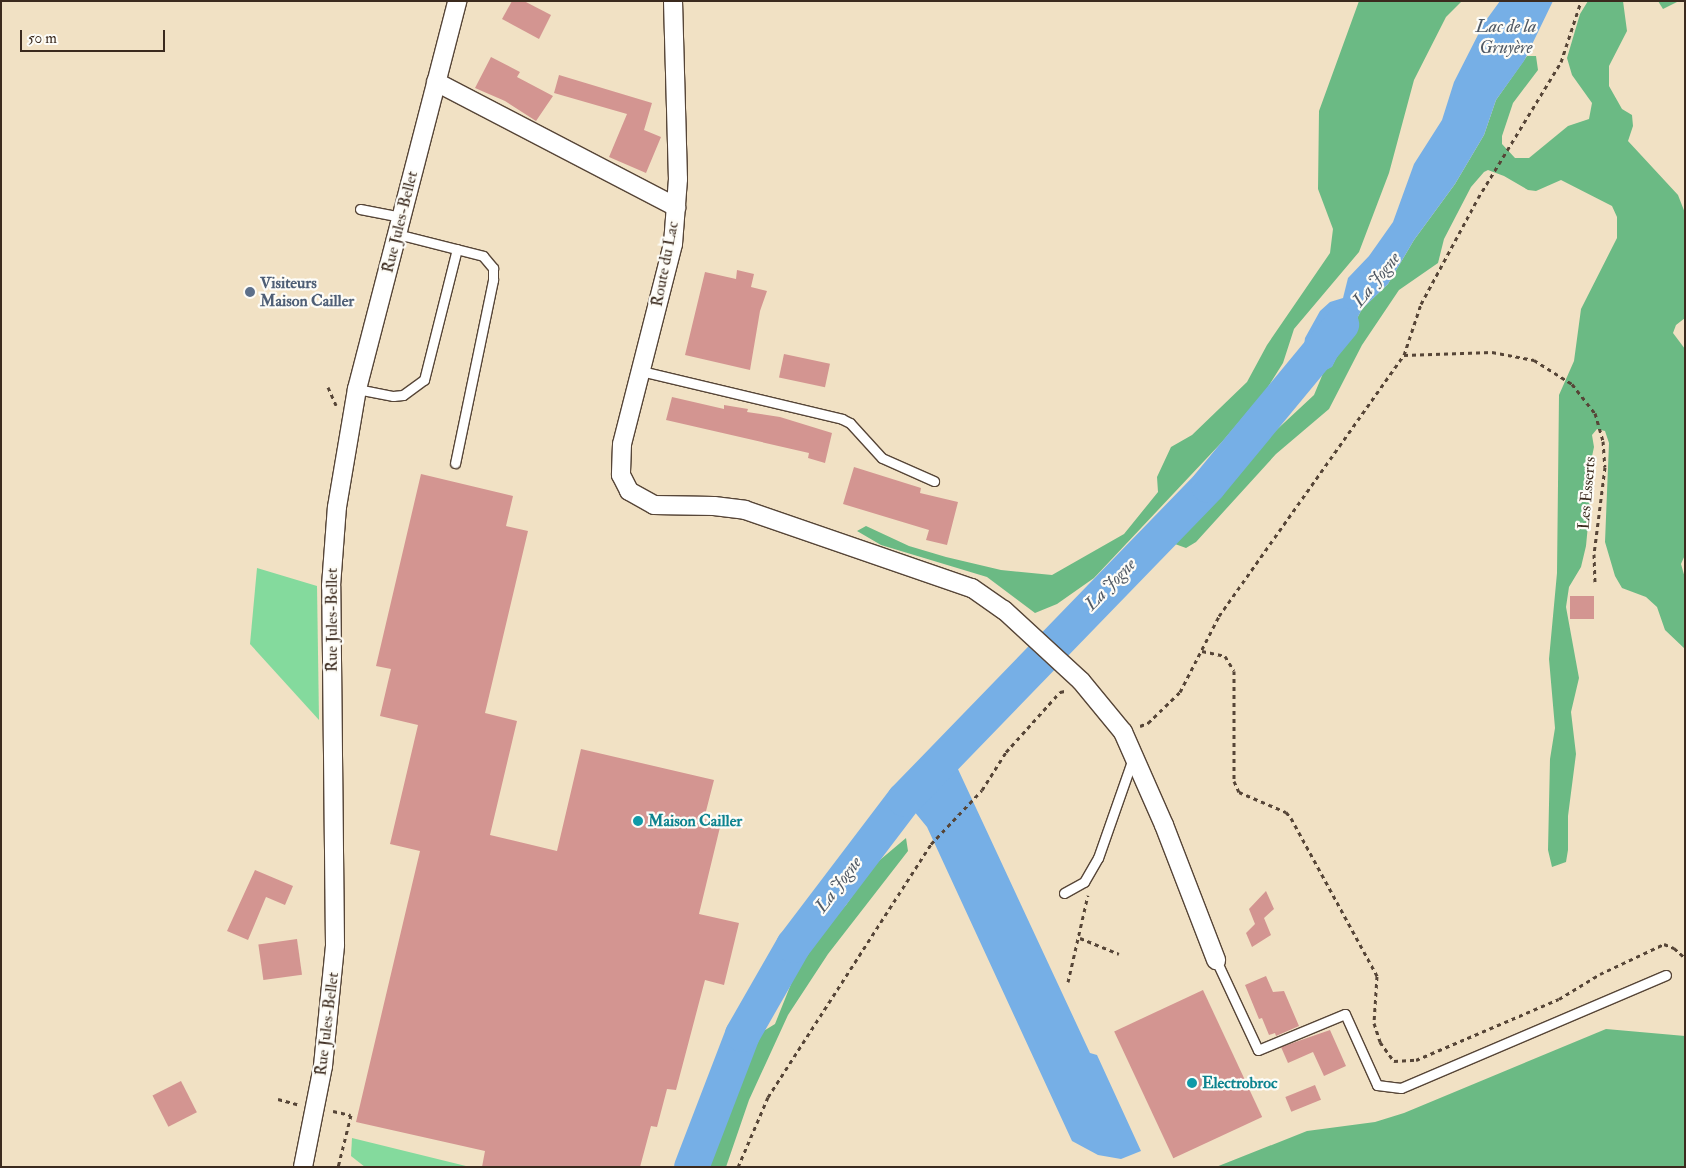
<!DOCTYPE html>
<html>
<head>
<meta charset="utf-8">
<style>
  body { margin:0 }
  #map { position:relative; width:1686px; height:1168px; overflow:hidden; background:#f1e1c4; font-family:"IM FELL Double Pica",serif }
  div>[style] { position:absolute }
  .green>* { inset:0; background:#84da9d }
  .forest>* { inset:0; background:#6bba84 }
  .water>* { inset:0; background:#76afe6 }
  .river>* { height:35px; margin:-17.5px; padding:0 17.5px; transform-origin:17.5px; border-radius:17.5px; background:#76afe6 }
  .building>* { inset:0; background:#d39591; transform-origin:0 0 }
  .path>* { height:3px; margin-top:-1.5px; transform-origin:0; background:repeating-linear-gradient(90deg,#564537 0 4px,transparent 0 8px) }
  .roads { filter:drop-shadow(1px 0 #564537) drop-shadow(-1px 0 #564537) drop-shadow(0 1px #564537) drop-shadow(0 -1px #564537) }
  .service>* { height:9px; margin:-4.5px; padding:0 4.5px; transform-origin:4.5px; border-radius:4.5px; background:#fff }
  .minor>* { height:18px; margin:-9px; padding:0 9px; transform-origin:9px; border-radius:9px; background:#fff }
  .dots>* { width:14px; height:14px; translate:-50% -50%; box-sizing:border-box; border:2px solid #fdfcf7; border-radius:50% }
  span { translate:-50% -50%; white-space:nowrap; text-align:center; line-height:1.15; -webkit-text-stroke:4.5px #fdfcf7; paint-order:stroke }
  .street-label { font-size:16px; color:#3b2a1e }
  .service-label { font-size:16px; color:#4e5e75; font-weight:700 }
  .left { translate:0 -50%; text-align:left }
  .culture-label { font-size:16px; color:#0d838f; font-weight:700 }
  .water-label { font-size:18px; color:#505964; font-style:italic }
  .frame { position:absolute; inset:0; border:2px solid #3b2a1e; pointer-events:none }
  .scale { position:absolute; left:20px; top:30px; width:145px; height:22px; box-sizing:border-box; border:2px solid #3b2a1e; border-top:0; padding-left:6px; font-size:15px; line-height:18px; white-space:nowrap; color:#3b2a1e; -webkit-text-stroke:4px #fdfcf7; paint-order:stroke }
</style>
</head>
<body>
<div id="map">
  <div class="green">
    <div style="clip-path:polygon(257px 568px,317px 586px,319px 720px,250px 644px)"></div>
    <div style="clip-path:polygon(352px 1138px,470px 1167px,365px 1167px,351px 1156px)"></div>
  </div>
  <div class="forest">
    <div style="clip-path:polygon(1359px 1px,1462px 1px,1446px 17px,1414px 80px,1389px 173px,1359px 252px,1294px 329px,1283px 363px,1266px 390px,1222px 442px,1094px 578px,1057px 604px,1035px 613px,987px 577px,881px 545px,857px 531px,866px 526px,909px 546px,946px 557px,1001px 570px,1052px 575px,1124px 534px,1158px 492px,1157px 477px,1171px 447px,1192px 435px,1247px 382px,1267px 345px,1330px 253px,1333px 229px,1318px 189px,1319px 111px)"></div>
    <div style="clip-path:polygon(1588px 1px,1623px 1px,1627px 31px,1609px 66px,1609px 86px,1622px 109px,1632px 115px,1633px 126px,1628px 141px,1678px 195px,1685px 213px,1685px 318px,1676px 325px,1673px 333px,1685px 349px,1685px 555px,1681px 564px,1685px 578px,1685px 649px,1665px 630px,1657px 607px,1646px 597px,1622px 588px,1615px 576px,1605px 542px,1609px 443px,1605px 431px,1597px 429px,1592px 435px,1594px 447px,1587px 480px,1590px 504px,1586px 546px,1581px 567px,1569px 587px,1566px 607px,1579px 678px,1571px 712px,1576px 754px,1568px 816px,1568px 850px,1566px 862px,1552px 867px,1548px 850px,1550px 759px,1555px 728px,1549px 659px,1557px 573px,1559px 395px,1574px 361px,1581px 309px,1617px 238px,1617px 217px,1612px 206px,1561px 180px,1536px 191px,1528px 190px,1504px 176px,1488px 170px,1484px 172px,1471px 187px,1444px 239px,1438px 263px,1399px 290px,1362px 345px,1329px 409px,1276px 454px,1196px 542px,1186px 548px,1175px 544px,1187px 525px,1217px 499px,1254px 451px,1314px 395px,1324px 371px,1332px 366px,1362px 309px,1388px 284px,1414px 240px,1455px 184px,1484px 135px,1496px 100px,1527px 56px,1536px 56px,1538px 70px,1513px 103px,1502px 136px,1502px 144px,1515px 158px,1529px 158px,1568px 126px,1589px 119px,1592px 103px,1572px 75px,1567px 58px,1580px 14px)"></div>
    <div style="clip-path:polygon(1658px 1px,1679px 1px,1663px 9px)"></div>
    <div style="clip-path:polygon(906px 838px,908px 851px,828px 954px,788px 1015px,749px 1100px,726px 1167px,698px 1167px,701px 1146px,744px 1043px,775px 1024px,799px 964px,818px 937px,846px 905px,874px 865px)"></div>
    <div style="clip-path:polygon(1606px 1029px,1685px 1036px,1685px 1167px,1216px 1167px,1307px 1131px,1375px 1122px,1404px 1113px)"></div>
  </div>
  <div class="water">
    <div style="clip-path:polygon(1500px 1px,1553px 1px,1524px 61px,1496px 100px,1484px 135px,1455px 184px,1414px 240px,1388px 284px,1362px 309px,1332px 367px,1324px 371px,1303px 353px,1305px 338px,1320px 311px,1330px 302px,1343px 298px,1348px 278px,1369px 256px,1393px 222px,1414px 164px,1442px 120px,1454px 82px,1484px 23px)"></div>
    <div style="clip-path:polygon(950px 752px,1090px 1053px,1097px 1055px,1141px 1151px,1121px 1159px,1098px 1155px,1072px 1141px,927px 827px,904px 799px)"></div>
  </div>
  <div class="river">
    <div style="left:691px;top:1167px;width:142px;rotate:-69deg"></div>
    <div style="left:742px;top:1034px;width:103px;rotate:-60.2deg"></div>
    <div style="left:793px;top:945px;width:183px;rotate:-52.8deg"></div>
    <div style="left:904px;top:799px;width:437px;rotate:-45.9deg"></div>
    <div style="left:1208px;top:485px;width:209px;rotate:-50.4deg"></div>
  </div>
  <div class="building">
    <div style="clip-path:polygon(512px 1px,524px 1px,551px 15px,539px 39px,502px 19px)"></div>
    <div style="clip-path:polygon(491px 57px,520px 72px,517px 77px,553px 96px,536px 121px,505px 101px,475px 88px)"></div>
    <div style="clip-path:polygon(559px 75px,652px 103px,644px 130px,661px 137px,646px 173px,609px 157px,627px 114px,554px 93px)"></div>
    <div style="clip-path:polygon(737px 270px,754px 274px,751px 287px,767px 291px,760px 311px,750px 370px,685px 355px,705px 272px,736px 279px)"></div>
    <div style="left:784px;top:354px;width:47px;height:24px;rotate:12deg"></div>
    <div style="clip-path:polygon(672px 397px,724px 409px,724px 405px,748px 409px,747px 412px,780px 417px,832px 433px,825px 463px,808px 458px,809px 453px,666px 420px)"></div>
    <div style="clip-path:polygon(854px 467px,921px 488px,920px 493px,958px 502px,947px 545px,926px 540px,929px 530px,843px 504px)"></div>
    <div style="clip-path:polygon(421px 474px,513px 496px,506px 526px,528px 531px,485px 713px,517px 721px,490px 835px,557px 851px,581px 749px,714px 780px,704px 819px,721px 823px,699px 914px,739px 923px,724px 985px,705px 980px,676px 1090px,667px 1089px,657px 1127px,651px 1126px,640px 1167px,482px 1167px,485px 1151px,356px 1122px,420px 851px,390px 844px,418px 725px,380px 716px,391px 669px,376px 666px)"></div>
    <div style="left:1570px;top:596px;width:24px;height:23px"></div>
    <div style="clip-path:polygon(255px 870px,293px 886px,285px 905px,266px 897px,248px 940px,227px 931px)"></div>
    <div style="clip-path:polygon(1266px 891px,1274px 909px,1264px 918px,1271px 935px,1252px 947px,1246px 933px,1255px 924px,1249px 909px)"></div>
    <div style="left:297px;top:939px;width:36px;height:39px;rotate:82deg"></div>
    <div style="clip-path:polygon(1266px 976px,1273px 992px,1284px 991px,1299px 1026px,1276px 1036px,1275px 1033px,1269px 1035px,1262px 1018px,1259px 1019px,1245px 985px)"></div>
    <div style="left:1203px;top:990px;width:140px;height:98px;rotate:65deg"></div>
    <div style="clip-path:polygon(1330px 1030px,1346px 1066px,1324px 1076px,1313px 1052px,1288px 1063px,1281px 1047px)"></div>
    <div style="left:181px;top:1081px;width:35px;height:32px;rotate:63deg"></div>
    <div style="left:1315px;top:1085px;width:16px;height:32px;rotate:68deg"></div>
  </div>
  <div class="path">
    <div style="left:1404px;top:355px;width:88px;rotate:-2deg"></div>
    <div style="left:1492px;top:352px;width:43px;rotate:10.8deg"></div>
    <div style="left:1534px;top:360px;width:45px;rotate:32.3deg"></div>
    <div style="left:1572px;top:384px;width:37px;rotate:52deg"></div>
    <div style="left:1595px;top:413px;width:29px;rotate:74deg"></div>
    <div style="left:1603px;top:441px;width:26px;rotate:86deg"></div>
    <div style="left:1605px;top:467px;width:88px;rotate:97.2deg"></div>
    <div style="left:1594px;top:554px;width:28px;rotate:88deg"></div>
    <div style="left:328px;top:387px;width:20px;rotate:66deg"></div>
    <div style="left:1202px;top:651px;width:24px;rotate:12deg"></div>
    <div style="left:1225px;top:656px;width:17px;rotate:59deg"></div>
    <div style="left:1234px;top:671px;width:110px;rotate:90deg"></div>
    <div style="left:1234px;top:781px;width:12px;rotate:66deg"></div>
    <div style="left:1239px;top:792px;width:51px;rotate:23.1deg"></div>
    <div style="left:1286px;top:812px;width:8px;rotate:50deg"></div>
    <div style="left:1291px;top:818px;width:180px;rotate:61.4deg"></div>
    <div style="left:1377px;top:976px;width:47px;rotate:93.7deg"></div>
    <div style="left:1374px;top:1023px;width:20px;rotate:72deg"></div>
    <div style="left:1380px;top:1042px;width:24px;rotate:54deg"></div>
    <div style="left:1394px;top:1061px;width:22px;rotate:-3deg"></div>
    <div style="left:1416px;top:1060px;width:155px;rotate:-23.1deg"></div>
    <div style="left:1559px;top:999px;width:48px;rotate:-31.4deg"></div>
    <div style="left:1600px;top:974px;width:71px;rotate:-25.1deg"></div>
    <div style="left:1664px;top:944px;width:11px;rotate:22deg"></div>
    <div style="left:1674px;top:948px;width:15px;rotate:42deg"></div>
    <div style="left:1140px;top:726px;width:9px;rotate:-21deg"></div>
    <div style="left:1148px;top:723px;width:45px;rotate:-44.1deg"></div>
    <div style="left:1180px;top:692px;width:85px;rotate:-62.8deg"></div>
    <div style="left:1219px;top:616px;width:320px;rotate:-54.7deg"></div>
    <div style="left:1404px;top:355px;width:54px;rotate:-71.6deg"></div>
    <div style="left:1421px;top:304px;width:120px;rotate:-61.7deg"></div>
    <div style="left:1478px;top:198px;width:159px;rotate:-58.6deg"></div>
    <div style="left:1561px;top:62px;width:64px;rotate:-71.8deg"></div>
    <div style="left:1080px;top:938px;width:42px;rotate:22.3deg"></div>
    <div style="left:1068px;top:982px;width:89px;rotate:-77.1deg"></div>
    <div style="left:278px;top:1099px;width:20px;rotate:15deg"></div>
    <div style="left:333px;top:1111px;width:18px;rotate:13deg"></div>
    <div style="left:351px;top:1115px;width:54px;rotate:104deg"></div>
    <div style="left:738px;top:1167px;width:76px;rotate:-66.8deg"></div>
    <div style="left:768px;top:1097px;width:301px;rotate:-57.2deg"></div>
    <div style="left:931px;top:844px;width:74px;rotate:-46.6deg"></div>
    <div style="left:982px;top:790px;width:45px;rotate:-57.7deg"></div>
    <div style="left:1006px;top:752px;width:81px;rotate:-48deg"></div>
    <div style="left:1060px;top:692px;width:5px;rotate:-11deg"></div>
  </div>
  <div class="roads">
    <div class="service">
      <div style="left:360px;top:209px;width:42px;rotate:11deg"></div>
      <div style="left:397px;top:234px;width:89px;rotate:14.3deg"></div>
      <div style="left:483px;top:256px;width:16px;rotate:50deg"></div>
      <div style="left:493px;top:268px;width:12px;rotate:90deg"></div>
      <div style="left:493px;top:280px;width:187px;rotate:101.7deg"></div>
      <div style="left:641px;top:371px;width:207px;rotate:13.4deg"></div>
      <div style="left:842px;top:419px;width:9px;rotate:27deg"></div>
      <div style="left:850px;top:423px;width:47px;rotate:47.6deg"></div>
      <div style="left:882px;top:458px;width:57px;rotate:23.9deg"></div>
      <div style="left:357px;top:389px;width:37px;rotate:11deg"></div>
      <div style="left:393px;top:396px;width:10px;rotate:-6deg"></div>
      <div style="left:403px;top:395px;width:26px;rotate:-36deg"></div>
      <div style="left:424px;top:380px;width:135px;rotate:-75.9deg"></div>
      <div style="left:1064px;top:893px;width:23px;rotate:-29deg"></div>
      <div style="left:1084px;top:882px;width:28px;rotate:-60deg"></div>
      <div style="left:1098px;top:858px;width:106px;rotate:-70.7deg"></div>
      <div style="left:1216px;top:960px;width:99px;rotate:65deg"></div>
      <div style="left:1258px;top:1050px;width:94px;rotate:-22.5deg"></div>
      <div style="left:1345px;top:1014px;width:78px;rotate:65.7deg"></div>
      <div style="left:1377px;top:1085px;width:24px;rotate:7deg"></div>
      <div style="left:1401px;top:1088px;width:288px;rotate:-23.1deg"></div>
    </div>
    <div class="minor">
      <div style="left:673px;top:1px;width:178px;rotate:88.4deg"></div>
      <div style="left:678px;top:179px;width:65px;rotate:94.4deg"></div>
      <div style="left:673px;top:244px;width:206px;rotate:104.3deg"></div>
      <div style="left:622px;top:444px;width:31px;rotate:92deg"></div>
      <div style="left:621px;top:475px;width:18px;rotate:63deg"></div>
      <div style="left:629px;top:491px;width:29px;rotate:29deg"></div>
      <div style="left:654px;top:505px;width:60px;rotate:1deg"></div>
      <div style="left:714px;top:506px;width:31px;rotate:7deg"></div>
      <div style="left:745px;top:510px;width:240px;rotate:19deg"></div>
      <div style="left:972px;top:588px;width:39px;rotate:35deg"></div>
      <div style="left:1004px;top:610px;width:105px;rotate:42.7deg"></div>
      <div style="left:1081px;top:681px;width:66px;rotate:50.5deg"></div>
      <div style="left:1123px;top:732px;width:102px;rotate:66.2deg"></div>
      <div style="left:1164px;top:825px;width:145px;rotate:68.9deg"></div>
      <div style="left:436px;top:82px;width:271px;rotate:27.5deg"></div>
      <div style="left:303px;top:1167px;width:103px;rotate:-78.8deg"></div>
      <div style="left:323px;top:1066px;width:122px;rotate:-84.3deg"></div>
      <div style="left:335px;top:945px;width:359px;rotate:-90.6deg"></div>
      <div style="left:331px;top:586px;width:79px;rotate:-85.7deg"></div>
      <div style="left:337px;top:507px;width:120px;rotate:-80.4deg"></div>
      <div style="left:357px;top:389px;width:401px;rotate:-75.5deg"></div>
    </div>
  </div>
  <div class="dots">
    <div style="left:250px;top:292px;background:#5c6f8a"></div>
    <div style="left:638px;top:821px;background:#0f9aa8"></div>
    <div style="left:1192px;top:1083px;background:#0f9aa8"></div>
  </div>
  <div class="street-label">
    <span style="left:400px;top:222px;rotate:-76deg">Rue Jules-Bellet</span>
    <span style="left:665px;top:264px;rotate:-79deg">Route du Lac</span>
    <span style="left:1587px;top:493px;rotate:-85deg">Les Esserts</span>
    <span style="left:332px;top:620px;rotate:-90deg">Rue Jules-Bellet</span>
    <span style="left:327px;top:1024px;rotate:-83deg">Rue Jules-Bellet</span>
  </div>
  <div class="service-label">
    <span class="left" style="left:260px;top:292px">Visiteurs<br>Maison Cailler</span>
  </div>
  <div class="culture-label">
    <span class="left" style="left:648px;top:821px">Maison Cailler</span>
    <span class="left" style="left:1202px;top:1083px">Electrobroc</span>
  </div>
  <div class="water-label">
    <span style="left:1506px;top:38px">Lac de la<br>Gruyère</span>
    <span style="left:1377px;top:280px;rotate:-51deg">La Jogne</span>
    <span style="left:1111px;top:585px;rotate:-46deg">La Jogne</span>
    <span style="left:839px;top:885px;rotate:-53deg">La Jogne</span>
  </div>
  <div class="frame"></div>
  <div class="scale">50 m</div>
</div>
</body>
</html>
